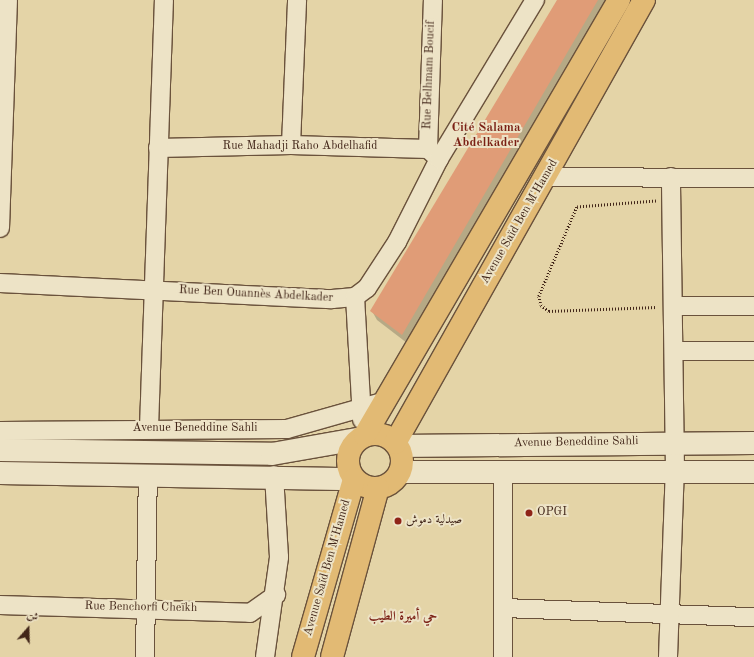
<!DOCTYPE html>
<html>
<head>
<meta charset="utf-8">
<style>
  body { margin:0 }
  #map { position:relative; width:754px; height:657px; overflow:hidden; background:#e4d4a7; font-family:"Old Standard TT",Amiri,serif }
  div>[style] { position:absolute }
  .shadow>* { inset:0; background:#0003 }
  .building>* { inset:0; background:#e09c77 }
  .path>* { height:2.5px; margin-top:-1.25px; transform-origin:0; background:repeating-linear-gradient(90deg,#422619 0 1px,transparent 0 3px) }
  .roads { filter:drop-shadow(1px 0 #6a523c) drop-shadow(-1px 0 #6a523c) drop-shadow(0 1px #6a523c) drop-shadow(0 -1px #6a523c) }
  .street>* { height:18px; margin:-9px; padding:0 9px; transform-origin:9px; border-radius:9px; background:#ede3c6 }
  .secondary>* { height:22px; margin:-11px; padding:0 11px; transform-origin:11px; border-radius:11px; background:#ede3c6 }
  .primary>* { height:22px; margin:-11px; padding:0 11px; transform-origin:11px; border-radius:11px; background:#e2ba74 }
  .primary>.ring { margin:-11px; padding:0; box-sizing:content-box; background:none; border:22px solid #e2ba74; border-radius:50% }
  .dots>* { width:11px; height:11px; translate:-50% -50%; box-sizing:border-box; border:2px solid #ede3c6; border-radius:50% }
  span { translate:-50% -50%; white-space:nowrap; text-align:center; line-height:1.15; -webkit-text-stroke:4px #ede3c6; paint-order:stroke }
  .street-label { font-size:12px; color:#422619 }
  .poi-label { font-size:12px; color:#422619 }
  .left { translate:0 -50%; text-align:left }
  .neighbourhood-label { font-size:13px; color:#7a1f14; font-weight:700 }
  .north { position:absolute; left:8px; top:609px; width:40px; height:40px; -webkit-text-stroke:3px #ede3c6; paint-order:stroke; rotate:20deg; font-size:11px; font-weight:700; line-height:16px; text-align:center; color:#422619 }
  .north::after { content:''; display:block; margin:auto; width:14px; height:18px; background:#422619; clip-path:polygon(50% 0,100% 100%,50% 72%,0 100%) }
</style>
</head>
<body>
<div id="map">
  <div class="shadow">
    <div style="clip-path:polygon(558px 0,608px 0,407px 343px,377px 320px,372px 311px)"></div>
  </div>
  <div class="building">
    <div style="clip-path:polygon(557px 0,598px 0,402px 335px,370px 311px)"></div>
  </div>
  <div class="path">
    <div style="left:656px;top:201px;width:79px;rotate:175.7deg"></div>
    <div style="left:577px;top:207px;width:97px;rotate:113.1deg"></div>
    <div style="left:539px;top:296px;width:9px;rotate:77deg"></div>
    <div style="left:541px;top:305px;width:10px;rotate:37deg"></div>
    <div style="left:549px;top:311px;width:108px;rotate:-2.1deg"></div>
  </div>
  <div class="roads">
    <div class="street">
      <div style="left:291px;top:145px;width:145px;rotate:-87.6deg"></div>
      <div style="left:158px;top:148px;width:133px;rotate:-1.3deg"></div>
      <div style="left:291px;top:145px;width:137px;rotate:1.7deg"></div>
      <div style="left:428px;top:149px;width:15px;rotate:42deg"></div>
      <div style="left:428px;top:149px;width:149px;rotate:-88.1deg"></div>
      <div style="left:546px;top:177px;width:208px;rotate:0.3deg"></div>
      <div style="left:0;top:228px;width:228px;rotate:-88deg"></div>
      <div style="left:0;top:283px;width:332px;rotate:2.8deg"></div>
      <div style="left:332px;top:299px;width:23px;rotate:-5deg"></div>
      <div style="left:355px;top:297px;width:15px;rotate:-37deg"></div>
      <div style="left:367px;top:288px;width:55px;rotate:-56.9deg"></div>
      <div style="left:397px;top:242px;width:93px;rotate:-63.2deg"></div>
      <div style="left:439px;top:159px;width:186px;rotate:-58.9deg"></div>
      <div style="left:355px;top:297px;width:123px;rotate:86.7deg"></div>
      <div style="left:674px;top:306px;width:80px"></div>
      <div style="left:674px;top:351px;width:80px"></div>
      <div style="left:149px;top:428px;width:428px;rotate:-88deg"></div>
      <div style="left:0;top:431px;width:287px;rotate:-0.4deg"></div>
      <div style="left:287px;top:429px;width:103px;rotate:-15.8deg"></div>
      <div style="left:0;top:605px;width:250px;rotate:1.8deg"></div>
      <div style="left:250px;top:613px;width:32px;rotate:-35deg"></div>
      <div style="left:503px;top:608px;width:251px;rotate:2.1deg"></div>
      <div style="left:145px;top:657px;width:182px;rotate:-89.1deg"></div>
      <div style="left:265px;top:657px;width:101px;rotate:-82deg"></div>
      <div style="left:279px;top:557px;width:82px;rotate:-93.5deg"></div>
      <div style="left:503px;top:657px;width:184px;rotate:-90deg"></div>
      <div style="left:668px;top:657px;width:187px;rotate:-87.9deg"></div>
      <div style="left:675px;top:470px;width:293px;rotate:-90.8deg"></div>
    </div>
    <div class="secondary">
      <div style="left:398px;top:446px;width:356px;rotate:-0.5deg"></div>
      <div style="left:0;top:450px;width:272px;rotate:0.8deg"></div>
      <div style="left:272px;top:454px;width:86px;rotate:-10deg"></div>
      <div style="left:400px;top:472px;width:354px"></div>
      <div style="left:0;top:473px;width:354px;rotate:1deg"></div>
    </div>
    <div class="primary">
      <div class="ring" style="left:348px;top:434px;width:32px;height:32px"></div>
      <div style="left:365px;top:435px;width:504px;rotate:-59.72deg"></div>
      <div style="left:395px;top:443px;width:508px;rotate:-60.66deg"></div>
      <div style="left:303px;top:657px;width:185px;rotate:-74deg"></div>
      <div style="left:332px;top:657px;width:175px;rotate:-74.8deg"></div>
    </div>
  </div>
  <div class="dots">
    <div style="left:529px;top:513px;background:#8f2418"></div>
    <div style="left:398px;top:521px;background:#8f2418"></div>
  </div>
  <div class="street-label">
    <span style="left:430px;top:75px;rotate:-88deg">Rue Belhmam Boucif</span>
    <span style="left:300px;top:147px">Rue Mahadji Raho Abdelhafid</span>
    <span style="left:520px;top:222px;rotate:-60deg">Avenue Saïd Ben M'Hamed</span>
    <span style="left:256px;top:295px;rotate:3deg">Rue Ben Ouannès Abdelkader</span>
    <span style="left:195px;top:429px">Avenue Beneddine Sahli</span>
    <span style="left:576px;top:443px;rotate:-1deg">Avenue Beneddine Sahli</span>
    <span style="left:328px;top:568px;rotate:-74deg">Avenue Saïd Ben M'Hamed</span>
    <span style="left:141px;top:608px;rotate:1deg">Rue Benchorfi Cheïkh</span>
  </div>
  <div class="poi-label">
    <span class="left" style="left:537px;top:513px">OPGI</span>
    <span class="left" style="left:406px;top:521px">صيدلية دموش</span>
  </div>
  <div class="neighbourhood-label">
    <span style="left:486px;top:136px">Cité Salama<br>Abdelkader</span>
    <span style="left:403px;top:617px">حي أميرة الطيب</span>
  </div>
  <div class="north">ش</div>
</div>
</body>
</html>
